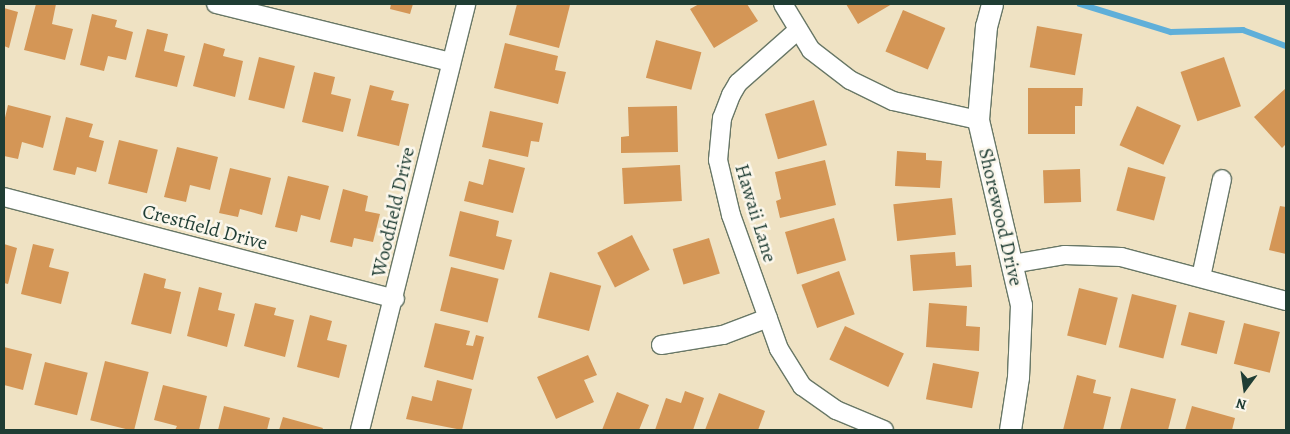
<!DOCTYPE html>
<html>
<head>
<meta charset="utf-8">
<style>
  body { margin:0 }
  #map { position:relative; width:1290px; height:434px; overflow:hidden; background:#efe2c3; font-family:Alegreya,serif }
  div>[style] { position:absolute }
  .stream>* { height:5.5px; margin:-2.75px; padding:0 2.75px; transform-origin:2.75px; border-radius:2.75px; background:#5fafd9 }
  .building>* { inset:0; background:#d49656; transform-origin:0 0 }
  .roads { filter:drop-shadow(1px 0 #687766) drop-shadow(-1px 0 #687766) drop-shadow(0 1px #687766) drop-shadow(0 -1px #687766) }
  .minor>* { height:18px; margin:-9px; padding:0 9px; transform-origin:9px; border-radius:9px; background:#fff }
  .tertiary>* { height:21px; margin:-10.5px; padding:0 10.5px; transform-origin:10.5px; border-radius:10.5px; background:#fff }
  span { translate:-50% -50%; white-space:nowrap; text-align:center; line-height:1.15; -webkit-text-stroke:5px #fbf7ec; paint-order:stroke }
  .street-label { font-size:20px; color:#1f3d34 }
  .frame { position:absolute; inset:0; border:5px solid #1f3d34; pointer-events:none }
  .north { position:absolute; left:1220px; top:364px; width:50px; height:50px; -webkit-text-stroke:4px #fbf7ec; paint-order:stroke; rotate:194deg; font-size:14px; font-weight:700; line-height:20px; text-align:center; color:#1f3d34 }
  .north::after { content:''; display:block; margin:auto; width:18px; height:22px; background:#1f3d34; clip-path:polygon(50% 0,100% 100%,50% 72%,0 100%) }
</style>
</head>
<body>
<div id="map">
  <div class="stream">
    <div style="left:1080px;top:4px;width:95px;rotate:17.1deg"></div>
    <div style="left:1171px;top:32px;width:72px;rotate:-1.6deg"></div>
    <div style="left:1243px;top:30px;width:46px;rotate:20.4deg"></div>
  </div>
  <div class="building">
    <div style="clip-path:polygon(36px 4px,56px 4px,52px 24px,73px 29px,65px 60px,24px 50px)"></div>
    <div style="clip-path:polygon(391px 4px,413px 4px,410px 14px,390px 9px)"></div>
    <div style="clip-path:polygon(517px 4px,570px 5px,559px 48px,509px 35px)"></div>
    <div style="clip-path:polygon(699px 4px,747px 4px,758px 21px,714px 48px,690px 9px)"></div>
    <div style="clip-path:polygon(846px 4px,892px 4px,858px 24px)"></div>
    <div style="clip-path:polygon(4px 8px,18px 12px,9px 48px,4px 46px)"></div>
    <div style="left:903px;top:10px;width:46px;height:45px;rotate:23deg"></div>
    <div style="clip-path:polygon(92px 14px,117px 20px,115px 27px,133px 32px,126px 60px,108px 56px,104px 71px,80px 65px)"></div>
    <div style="left:1037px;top:26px;width:46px;height:42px;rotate:10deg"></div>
    <div style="clip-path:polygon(147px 29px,168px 34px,164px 51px,185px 56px,177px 87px,135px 77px)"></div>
    <div style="left:656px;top:40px;width:47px;height:39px;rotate:15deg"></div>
    <div style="clip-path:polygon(204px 43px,225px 49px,223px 56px,243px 61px,235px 97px,193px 86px)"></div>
    <div style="clip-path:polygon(505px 43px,558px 56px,555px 70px,566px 72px,558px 104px,494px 88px)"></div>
    <div style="left:259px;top:57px;width:37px;height:44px;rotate:14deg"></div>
    <div style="left:1224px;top:57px;width:52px;height:46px;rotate:71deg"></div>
    <div style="clip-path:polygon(314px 72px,335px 77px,331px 94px,351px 99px,343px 132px,302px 122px)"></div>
    <div style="clip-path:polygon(370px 85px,394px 91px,391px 100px,409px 104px,399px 146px,357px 136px)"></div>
    <div style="clip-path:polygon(1028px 88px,1083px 88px,1082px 106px,1075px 106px,1075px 134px,1028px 134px)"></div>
    <div style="clip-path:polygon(1286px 88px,1286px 144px,1282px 148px,1254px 117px)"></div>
    <div style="left:814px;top:100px;width:47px;height:51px;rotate:74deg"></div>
    <div style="clip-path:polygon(8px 105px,51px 116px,43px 148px,22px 142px,18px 159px,4px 156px,4px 122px)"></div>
    <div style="clip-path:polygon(677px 106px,678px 152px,621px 153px,621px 137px,629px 136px,628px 107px)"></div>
    <div style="left:1137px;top:106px;width:48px;height:43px;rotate:24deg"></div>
    <div style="clip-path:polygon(490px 111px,543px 123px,539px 142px,531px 141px,528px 157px,482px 147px)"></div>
    <div style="clip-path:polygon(66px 117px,93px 124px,89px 137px,104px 141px,96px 172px,77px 167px,75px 175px,53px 170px)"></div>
    <div style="left:119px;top:140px;width:40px;height:45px;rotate:14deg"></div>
    <div style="clip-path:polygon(177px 147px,218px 157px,210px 190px,190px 185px,186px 202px,164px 197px)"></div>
    <div style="clip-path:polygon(897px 151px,926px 153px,926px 160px,942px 161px,940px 188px,895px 186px)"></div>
    <div style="clip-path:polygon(489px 159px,525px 168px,513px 213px,464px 201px,469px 181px,483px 185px)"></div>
    <div style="clip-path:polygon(825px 160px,836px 205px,780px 218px,776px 201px,781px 199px,775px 172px)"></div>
    <div style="left:680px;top:165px;width:36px;height:58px;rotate:87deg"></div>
    <div style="left:1128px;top:167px;width:39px;height:45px;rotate:15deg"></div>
    <div style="clip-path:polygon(230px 168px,271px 178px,262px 215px,240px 209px,238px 217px,219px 213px)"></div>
    <div style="left:1080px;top:169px;width:33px;height:37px;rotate:88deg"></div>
    <div style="clip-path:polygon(288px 176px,329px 186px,320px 220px,301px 215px,297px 232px,275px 227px)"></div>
    <div style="clip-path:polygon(343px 189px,368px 196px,365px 211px,380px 214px,373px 242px,354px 238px,352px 247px,330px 242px)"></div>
    <div style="left:952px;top:198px;width:37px;height:59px;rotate:84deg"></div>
    <div style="clip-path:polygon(1280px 206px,1286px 207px,1286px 254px,1269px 250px)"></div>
    <div style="clip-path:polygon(460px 211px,499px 221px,496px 236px,512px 240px,504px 270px,449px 256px)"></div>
    <div style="left:834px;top:218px;width:44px;height:51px;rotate:74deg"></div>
    <div style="left:632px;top:235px;width:39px;height:39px;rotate:63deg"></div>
    <div style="left:709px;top:238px;width:37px;height:38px;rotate:73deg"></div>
    <div style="clip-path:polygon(4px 244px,17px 248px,8px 284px,4px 283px)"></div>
    <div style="clip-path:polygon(33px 244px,54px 249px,49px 267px,69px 272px,61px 304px,21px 294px)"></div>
    <div style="clip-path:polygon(955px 252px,956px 266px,971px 265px,972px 287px,913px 291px,910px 255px)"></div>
    <div style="left:451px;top:267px;width:49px;height:45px;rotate:14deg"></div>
    <div style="left:839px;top:271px;width:46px;height:40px;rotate:70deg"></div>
    <div style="left:550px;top:272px;width:53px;height:47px;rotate:15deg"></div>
    <div style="clip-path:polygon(144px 273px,166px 279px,164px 288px,181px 292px,171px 334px,131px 324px)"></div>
    <div style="clip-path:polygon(199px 287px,222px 293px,218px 310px,235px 314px,227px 347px,187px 336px)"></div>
    <div style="left:1079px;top:288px;width:40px;height:49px;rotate:14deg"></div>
    <div style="left:1132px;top:294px;width:46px;height:55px;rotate:14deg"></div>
    <div style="clip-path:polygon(255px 303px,276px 308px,274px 315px,294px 320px,285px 357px,244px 346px)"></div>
    <div style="clip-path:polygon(929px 303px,967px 306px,966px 326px,980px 327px,979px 351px,926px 347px)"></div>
    <div style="left:1189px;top:312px;width:37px;height:34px;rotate:14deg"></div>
    <div style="clip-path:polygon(310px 315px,332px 321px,327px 340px,347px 345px,339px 378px,297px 367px)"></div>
    <div style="clip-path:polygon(435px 323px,470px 331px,466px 345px,473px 346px,476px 335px,484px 337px,473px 380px,424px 367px)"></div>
    <div style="left:1244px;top:323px;width:37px;height:42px;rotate:14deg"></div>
    <div style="left:845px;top:326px;width:65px;height:37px;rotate:25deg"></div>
    <div style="clip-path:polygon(4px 347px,32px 354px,23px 390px,4px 385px)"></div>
    <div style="clip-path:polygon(588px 355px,597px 375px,584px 380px,594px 402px,556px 419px,537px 377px)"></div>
    <div style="left:105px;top:361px;width:45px;height:61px;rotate:14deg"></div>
    <div style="left:45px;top:362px;width:44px;height:44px;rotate:14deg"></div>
    <div style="left:933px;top:363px;width:47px;height:37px;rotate:11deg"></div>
    <div style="clip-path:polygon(1077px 375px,1096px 380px,1093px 393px,1111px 397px,1103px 430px,1063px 430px)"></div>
    <div style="clip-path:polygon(437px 380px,472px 389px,462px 430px,406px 419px,412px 396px,432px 401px)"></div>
    <div style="clip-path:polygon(163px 385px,207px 396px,199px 430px,175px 430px,177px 426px,154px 420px)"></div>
    <div style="clip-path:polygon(1131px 388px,1176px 399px,1168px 430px,1120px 430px)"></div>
    <div style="clip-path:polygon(685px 391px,704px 398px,693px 430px,655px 430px,666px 398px,681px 403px)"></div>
    <div style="clip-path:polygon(617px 392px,649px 405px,639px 430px,602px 430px)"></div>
    <div style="clip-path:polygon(719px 393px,765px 411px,758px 430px,705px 430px)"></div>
    <div style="clip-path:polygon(224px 406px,270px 418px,267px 430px,218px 430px)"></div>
    <div style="clip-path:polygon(1192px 406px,1235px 418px,1232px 430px,1185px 430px)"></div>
    <div style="clip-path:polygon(283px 417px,323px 428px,322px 430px,279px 430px)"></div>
  </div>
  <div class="roads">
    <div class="minor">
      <div style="left:216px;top:4px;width:242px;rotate:13.9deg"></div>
      <div style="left:783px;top:4px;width:54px;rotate:58.7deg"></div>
      <div style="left:811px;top:50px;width:49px;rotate:37.6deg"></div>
      <div style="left:850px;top:80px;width:48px;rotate:26deg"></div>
      <div style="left:893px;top:101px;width:87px;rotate:12.6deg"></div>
      <div style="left:798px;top:30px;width:80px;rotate:138.5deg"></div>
      <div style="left:738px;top:83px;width:14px;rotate:120deg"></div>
      <div style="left:731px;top:95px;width:25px;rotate:111deg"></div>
      <div style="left:722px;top:118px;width:42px;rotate:95.4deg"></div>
      <div style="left:718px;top:160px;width:57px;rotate:76.7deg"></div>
      <div style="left:731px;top:215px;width:142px;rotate:70.3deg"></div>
      <div style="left:779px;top:349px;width:44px;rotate:58.1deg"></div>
      <div style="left:802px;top:386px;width:42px;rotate:35.2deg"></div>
      <div style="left:836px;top:410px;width:52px;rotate:22.6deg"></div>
      <div style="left:4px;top:197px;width:404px;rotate:14.6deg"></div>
      <div style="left:1012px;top:264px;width:54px;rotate:-9.6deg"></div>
      <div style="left:1065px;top:255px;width:56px;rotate:2deg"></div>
      <div style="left:1121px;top:257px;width:171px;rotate:14.9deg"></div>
      <div style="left:1201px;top:277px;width:100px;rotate:-77.9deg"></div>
      <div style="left:661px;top:345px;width:63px;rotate:-9.2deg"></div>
      <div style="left:723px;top:335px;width:48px;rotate:-20.7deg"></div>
      <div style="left:360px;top:430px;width:439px;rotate:-76deg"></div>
    </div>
    <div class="tertiary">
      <div style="left:992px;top:4px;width:23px;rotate:105deg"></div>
      <div style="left:986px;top:26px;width:94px;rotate:94.9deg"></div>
      <div style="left:978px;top:120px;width:190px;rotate:76.9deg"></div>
      <div style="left:1021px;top:305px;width:72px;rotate:92.4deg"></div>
      <div style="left:1018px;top:377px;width:54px;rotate:98.6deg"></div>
    </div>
  </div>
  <div class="street-label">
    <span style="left:393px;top:212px;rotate:-77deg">Woodfield Drive</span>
    <span style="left:756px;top:213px;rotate:73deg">Hawaii Lane</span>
    <span style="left:1001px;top:217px;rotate:77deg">Shorewood Drive</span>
    <span style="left:205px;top:227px;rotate:15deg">Crestfield Drive</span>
  </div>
  <div class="frame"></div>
  <div class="north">N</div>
</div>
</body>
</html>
